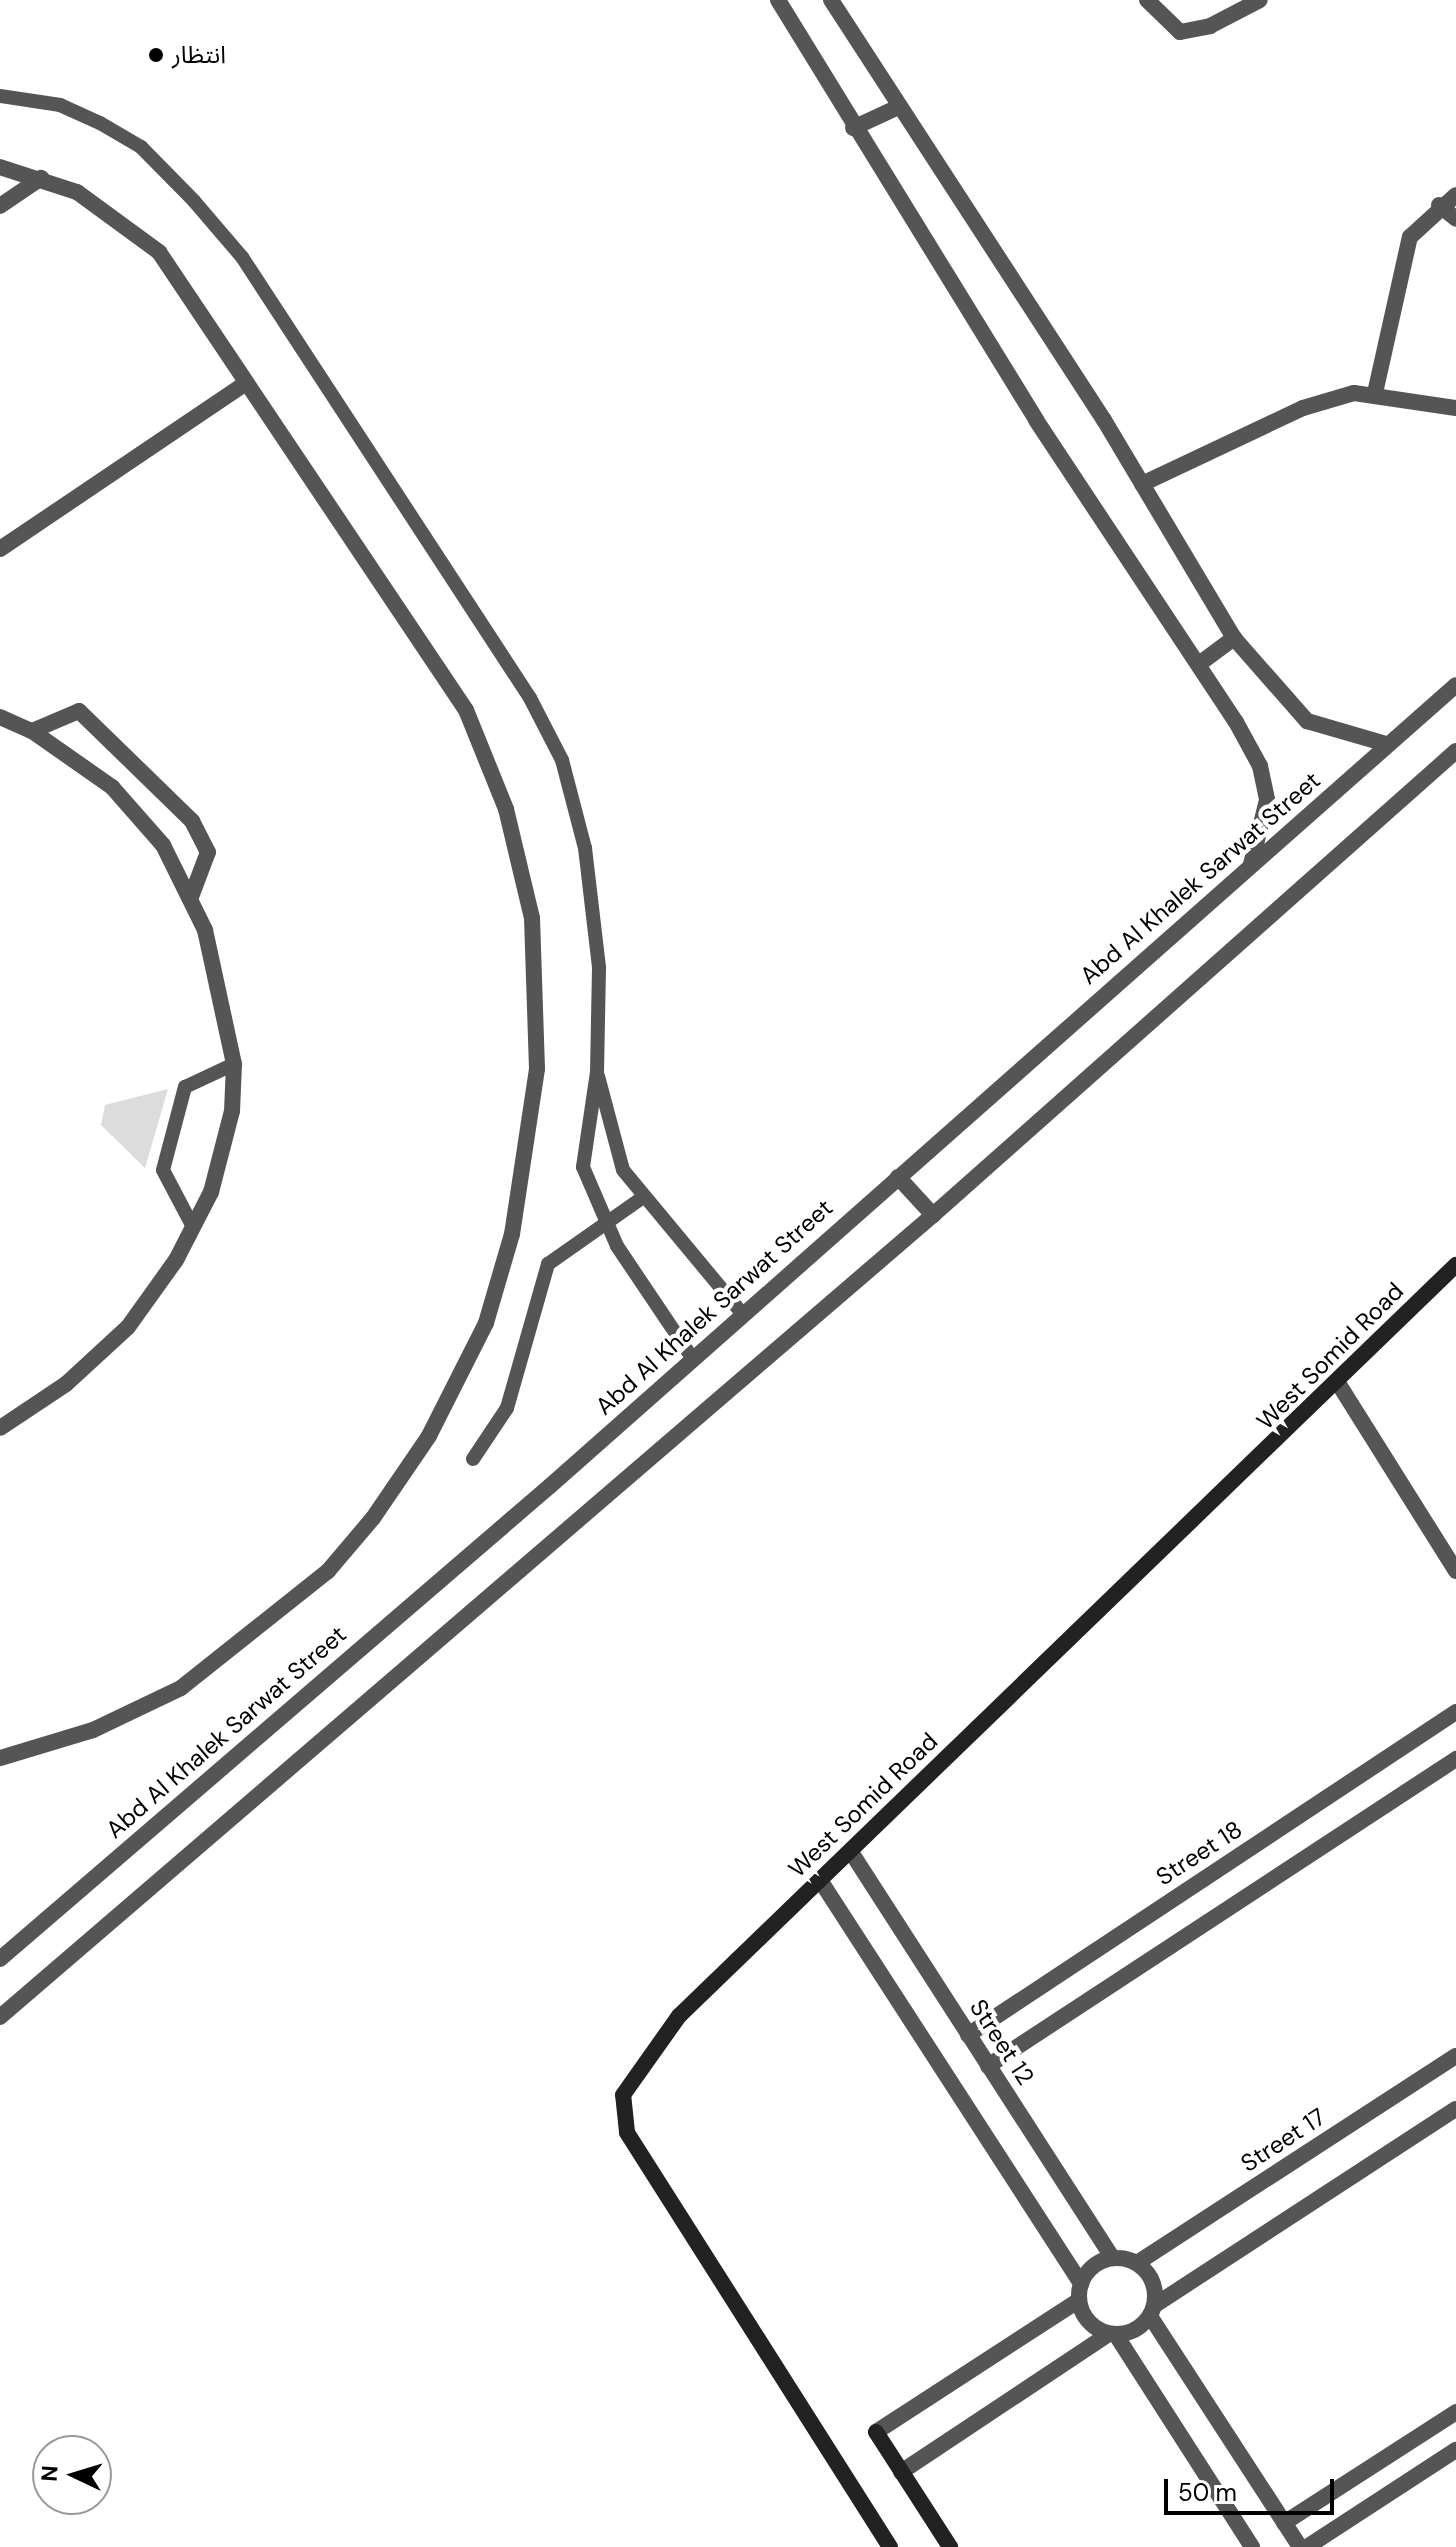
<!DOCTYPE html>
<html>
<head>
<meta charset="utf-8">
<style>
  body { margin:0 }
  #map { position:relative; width:1456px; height:2547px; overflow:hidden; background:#fff; font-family:"DM Sans","Noto Sans Arabic",sans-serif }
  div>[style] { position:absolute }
  .green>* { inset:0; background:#dcdcdc }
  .lane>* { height:14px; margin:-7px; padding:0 7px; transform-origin:7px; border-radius:7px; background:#555 }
  .street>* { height:16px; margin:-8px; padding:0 8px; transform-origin:8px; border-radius:8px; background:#555 }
  .street>.ring { margin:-8px; padding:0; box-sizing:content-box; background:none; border:16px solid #555; border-radius:50% }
  .secondary>* { height:16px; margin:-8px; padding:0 8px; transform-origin:8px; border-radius:8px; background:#222 }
  .dots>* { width:22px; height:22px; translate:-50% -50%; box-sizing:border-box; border:4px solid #fff; border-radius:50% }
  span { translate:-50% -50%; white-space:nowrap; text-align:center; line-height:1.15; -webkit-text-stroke:8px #fff; paint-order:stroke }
  .poi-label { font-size:24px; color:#000 }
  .left { translate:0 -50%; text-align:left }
  .street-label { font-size:24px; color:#000 }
  .north { position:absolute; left:32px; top:2435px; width:80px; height:80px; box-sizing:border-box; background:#fff; border:2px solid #999; border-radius:50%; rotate:274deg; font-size:22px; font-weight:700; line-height:32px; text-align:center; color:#000 }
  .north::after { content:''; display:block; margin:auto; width:28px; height:36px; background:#000; clip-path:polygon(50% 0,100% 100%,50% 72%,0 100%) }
  .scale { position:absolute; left:1164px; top:2479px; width:170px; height:36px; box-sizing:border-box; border:4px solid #000; border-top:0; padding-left:10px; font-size:24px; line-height:28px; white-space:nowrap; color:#000; -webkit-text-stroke:6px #fff; paint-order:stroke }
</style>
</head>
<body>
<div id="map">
  <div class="green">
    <div style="clip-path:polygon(168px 1089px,145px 1168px,101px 1125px,105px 1105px)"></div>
  </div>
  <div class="lane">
    <div style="left:0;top:96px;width:61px;rotate:8.5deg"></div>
    <div style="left:60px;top:105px;width:44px;rotate:24.2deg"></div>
    <div style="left:100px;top:123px;width:48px;rotate:30.3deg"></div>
    <div style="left:141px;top:147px;width:76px;rotate:45.5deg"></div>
    <div style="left:194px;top:201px;width:74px;rotate:49.4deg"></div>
    <div style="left:242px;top:257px;width:527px;rotate:56.85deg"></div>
    <div style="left:530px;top:698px;width:70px;rotate:62.7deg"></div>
    <div style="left:562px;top:760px;width:91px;rotate:75.4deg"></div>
    <div style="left:585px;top:848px;width:121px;rotate:83.3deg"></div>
    <div style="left:599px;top:968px;width:104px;rotate:91.1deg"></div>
    <div style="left:597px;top:1072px;width:96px;rotate:98.4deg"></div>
    <div style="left:583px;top:1167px;width:86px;rotate:66.7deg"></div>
    <div style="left:617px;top:1246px;width:133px;rotate:56.1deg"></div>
    <div style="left:598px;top:1076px;width:97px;rotate:75.1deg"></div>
    <div style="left:623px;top:1170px;width:185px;rotate:50.3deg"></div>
    <div style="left:193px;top:1227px;width:64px;rotate:-117.8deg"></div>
    <div style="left:163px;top:1170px;width:86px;rotate:-75.2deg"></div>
    <div style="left:185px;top:1087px;width:54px;rotate:-25.1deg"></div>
    <div style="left:473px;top:1459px;width:61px;rotate:-56.3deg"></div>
    <div style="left:507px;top:1408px;width:150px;rotate:-74.1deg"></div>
    <div style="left:548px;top:1264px;width:115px;rotate:-35.1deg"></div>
  </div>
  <div class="street">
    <div style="left:778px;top:0;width:493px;rotate:58.4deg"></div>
    <div style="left:1036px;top:420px;width:362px;rotate:56.5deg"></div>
    <div style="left:1236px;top:722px;width:50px;rotate:61.4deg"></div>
    <div style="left:1260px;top:766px;width:35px;rotate:78deg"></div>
    <div style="left:1267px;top:800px;width:66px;rotate:104deg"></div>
    <div style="left:831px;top:0;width:501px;rotate:56.98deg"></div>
    <div style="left:1104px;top:420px;width:254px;rotate:59.2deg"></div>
    <div style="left:1234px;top:638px;width:111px;rotate:48.7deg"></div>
    <div style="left:1307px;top:721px;width:82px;rotate:16.2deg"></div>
    <div style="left:1147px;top:0;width:46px;rotate:44.1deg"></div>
    <div style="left:1180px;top:32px;width:31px;rotate:-11deg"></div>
    <div style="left:1210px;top:26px;width:56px;rotate:-27.5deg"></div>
    <div style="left:853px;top:128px;width:47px;rotate:-24.9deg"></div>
    <div style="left:0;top:167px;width:81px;rotate:18deg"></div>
    <div style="left:77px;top:192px;width:102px;rotate:36.2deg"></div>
    <div style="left:159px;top:252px;width:551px;rotate:56.17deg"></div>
    <div style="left:466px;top:710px;width:107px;rotate:68deg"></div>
    <div style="left:506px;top:809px;width:112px;rotate:76.6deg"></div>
    <div style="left:532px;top:918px;width:151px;rotate:88.1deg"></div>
    <div style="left:537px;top:1069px;width:167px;rotate:98.6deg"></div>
    <div style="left:512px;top:1234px;width:93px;rotate:106.3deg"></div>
    <div style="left:486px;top:1323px;width:127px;rotate:116.8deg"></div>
    <div style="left:429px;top:1436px;width:99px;rotate:124.3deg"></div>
    <div style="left:373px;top:1518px;width:70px;rotate:130.3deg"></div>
    <div style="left:328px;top:1571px;width:188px;rotate:141.5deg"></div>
    <div style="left:181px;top:1688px;width:98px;rotate:154.5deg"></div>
    <div style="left:93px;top:1730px;width:97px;rotate:163.2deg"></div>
    <div style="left:1439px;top:205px;width:22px;rotate:39deg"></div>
    <div style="left:0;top:206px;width:50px;rotate:-34.3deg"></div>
    <div style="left:1375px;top:393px;width:160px;rotate:-77.4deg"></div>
    <div style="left:1410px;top:237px;width:62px;rotate:-42.4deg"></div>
    <div style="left:1142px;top:484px;width:178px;rotate:-25.3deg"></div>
    <div style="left:1303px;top:408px;width:53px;rotate:-16.4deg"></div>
    <div style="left:1354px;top:393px;width:103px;rotate:8.4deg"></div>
    <div style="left:0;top:549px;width:297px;rotate:-34deg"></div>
    <div style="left:1199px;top:664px;width:44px;rotate:-36.6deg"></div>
    <div style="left:0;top:717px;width:35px;rotate:24deg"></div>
    <div style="left:32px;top:731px;width:98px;rotate:35deg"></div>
    <div style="left:112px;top:787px;width:77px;rotate:48.7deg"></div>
    <div style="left:163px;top:845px;width:95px;rotate:63.7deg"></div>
    <div style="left:205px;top:930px;width:137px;rotate:77.8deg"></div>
    <div style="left:234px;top:1064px;width:47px;rotate:92.4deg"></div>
    <div style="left:232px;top:1111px;width:84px;rotate:104.5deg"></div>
    <div style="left:211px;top:1192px;width:76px;rotate:117.2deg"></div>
    <div style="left:176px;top:1260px;width:82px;rotate:125.6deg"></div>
    <div style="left:128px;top:1327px;width:84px;rotate:137.4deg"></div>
    <div style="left:66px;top:1384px;width:79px;rotate:146.3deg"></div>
    <div style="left:32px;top:731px;width:51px;rotate:-23.1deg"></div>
    <div style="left:79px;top:711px;width:158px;rotate:44.2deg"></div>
    <div style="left:192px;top:821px;width:35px;rotate:63deg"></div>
    <div style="left:208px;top:852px;width:48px;rotate:110.7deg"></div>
    <div style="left:898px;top:1177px;width:52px;rotate:47.4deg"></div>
    <div style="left:1338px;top:1383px;width:222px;rotate:57.9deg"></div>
    <div style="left:851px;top:1852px;width:483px;rotate:57.2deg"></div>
    <div style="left:820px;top:1880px;width:481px;rotate:57.1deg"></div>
    <div style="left:0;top:1959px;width:725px;rotate:-40.7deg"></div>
    <div style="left:550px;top:1486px;width:1209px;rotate:-41.48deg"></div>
    <div style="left:0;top:2017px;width:1230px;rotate:-40.68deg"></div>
    <div style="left:933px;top:1215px;width:699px;rotate:-41.58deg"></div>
    <div style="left:968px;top:2035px;width:585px;rotate:-33.5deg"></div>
    <div style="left:988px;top:2066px;width:560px;rotate:-33.26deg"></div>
    <div class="ring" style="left:1079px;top:2258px;width:60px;height:60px"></div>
    <div style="left:1137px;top:2263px;width:380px;rotate:-33deg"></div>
    <div style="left:1155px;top:2305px;width:359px;rotate:-33.1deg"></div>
    <div style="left:1150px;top:2316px;width:275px;rotate:57deg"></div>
    <div style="left:1116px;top:2335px;width:252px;rotate:57.3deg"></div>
    <div style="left:876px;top:2432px;width:242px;rotate:-33deg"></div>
    <div style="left:901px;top:2472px;width:250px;rotate:-33.6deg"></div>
    <div style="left:1284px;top:2523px;width:205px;rotate:-32.8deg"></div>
    <div style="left:1307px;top:2547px;width:178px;rotate:-33.1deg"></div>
  </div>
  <div class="secondary">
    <div style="left:876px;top:2432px;width:137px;rotate:57.2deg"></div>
    <div style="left:890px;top:2547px;width:491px;rotate:-122.4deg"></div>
    <div style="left:627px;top:2132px;width:37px;rotate:-96deg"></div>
    <div style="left:623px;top:2095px;width:97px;rotate:-54.7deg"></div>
    <div style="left:679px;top:2016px;width:1081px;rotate:-44.03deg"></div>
  </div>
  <div class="dots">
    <div style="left:156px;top:55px;background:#000"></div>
  </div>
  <div class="poi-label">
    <span class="left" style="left:172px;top:55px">انتظار</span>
  </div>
  <div class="street-label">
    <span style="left:1200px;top:878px;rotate:-41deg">Abd Al Khalek Sarwat Street</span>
    <span style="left:714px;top:1307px;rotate:-42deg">Abd Al Khalek Sarwat Street</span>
    <span style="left:1330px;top:1356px;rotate:-45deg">West Somid Road</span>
    <span style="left:226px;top:1732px;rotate:-41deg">Abd Al Khalek Sarwat Street</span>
    <span style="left:863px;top:1805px;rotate:-44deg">West Somid Road</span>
    <span style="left:1199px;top:1853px;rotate:-33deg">Street 18</span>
    <span style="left:1002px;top:2042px;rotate:57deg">Street 12</span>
    <span style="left:1283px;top:2140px;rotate:-33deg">Street 17</span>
  </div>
  <div class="north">N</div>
  <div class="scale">50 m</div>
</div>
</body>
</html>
